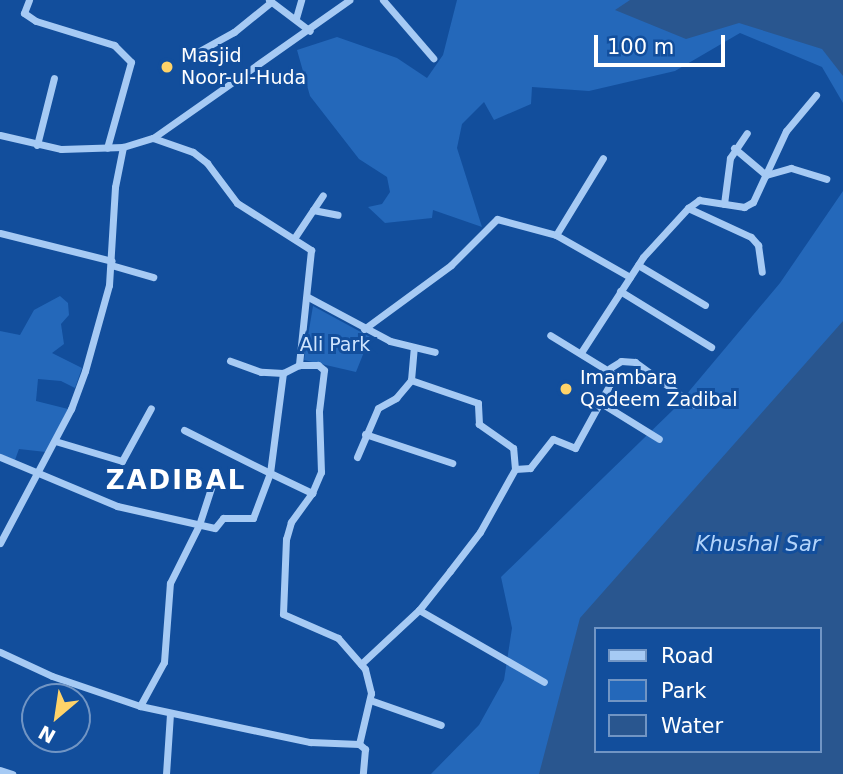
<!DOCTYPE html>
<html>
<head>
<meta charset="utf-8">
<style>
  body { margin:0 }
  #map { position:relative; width:843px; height:774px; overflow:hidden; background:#124e9c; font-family:"DejaVu Sans",sans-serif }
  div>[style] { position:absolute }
  .green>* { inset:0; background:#2468ba }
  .water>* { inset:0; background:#29568f }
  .minor>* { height:7px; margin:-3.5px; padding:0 3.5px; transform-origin:3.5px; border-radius:3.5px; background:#a6caf4 }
  .dots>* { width:19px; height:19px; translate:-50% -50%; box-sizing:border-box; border:4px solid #124e9c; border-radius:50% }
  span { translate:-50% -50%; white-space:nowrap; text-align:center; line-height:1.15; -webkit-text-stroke:6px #124e9c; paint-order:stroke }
  .poi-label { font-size:19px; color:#fff }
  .left { translate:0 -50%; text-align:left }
  .park-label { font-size:19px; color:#cee4fe }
  .water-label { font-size:21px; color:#b3d4fb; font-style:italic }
  .district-label { font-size:26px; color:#fff; font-weight:700; letter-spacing:2px }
  .legend { position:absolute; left:594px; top:627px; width:228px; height:126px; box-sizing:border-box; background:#124e9c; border:2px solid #7195c4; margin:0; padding:9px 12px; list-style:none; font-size:21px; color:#fff }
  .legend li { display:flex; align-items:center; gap:14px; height:35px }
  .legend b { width:35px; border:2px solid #7195c4 }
  .north { position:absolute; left:21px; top:683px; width:70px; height:70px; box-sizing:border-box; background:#124e9c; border:2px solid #7195c4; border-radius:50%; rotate:209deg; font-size:19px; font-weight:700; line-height:28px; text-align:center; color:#fff }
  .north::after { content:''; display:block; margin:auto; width:24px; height:32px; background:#ffd369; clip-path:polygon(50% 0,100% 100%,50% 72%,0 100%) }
  .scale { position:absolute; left:594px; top:35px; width:131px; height:32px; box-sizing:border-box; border:4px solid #fff; border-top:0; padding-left:9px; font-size:21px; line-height:24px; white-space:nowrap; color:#fff; -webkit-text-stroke:5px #124e9c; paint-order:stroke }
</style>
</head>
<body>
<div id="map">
  <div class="green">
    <div style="clip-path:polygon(457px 0,843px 0,843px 103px,822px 67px,740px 33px,675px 71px,589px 91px,532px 87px,531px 104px,494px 120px,484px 102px,462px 124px,457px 148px,482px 227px,433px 210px,432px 218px,385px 223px,368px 207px,382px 204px,390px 192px,387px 177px,359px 159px,310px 96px,297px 50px,337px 37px,397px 58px,427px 78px,443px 55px)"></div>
    <div style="clip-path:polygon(evenodd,843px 191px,843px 774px,431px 774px,479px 725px,504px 680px,512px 628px,501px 577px,675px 408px,780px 283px,843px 191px,596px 629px,820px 629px,820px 751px,596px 751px,596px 629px)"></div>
    <div style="clip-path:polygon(60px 296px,68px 303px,69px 315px,61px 324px,64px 344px,52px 353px,82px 368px,75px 388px,61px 381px,38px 379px,36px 401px,68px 409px,46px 452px,19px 449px,15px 460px,0 454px,0 331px,20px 335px,34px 310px)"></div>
    <div style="clip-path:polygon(313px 306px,370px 337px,356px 372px,304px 360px)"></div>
  </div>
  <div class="water">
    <div style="clip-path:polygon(630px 0,843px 0,843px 76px,822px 49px,739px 23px,686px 39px,615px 10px)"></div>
    <div style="clip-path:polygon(evenodd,843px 321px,843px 774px,539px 774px,580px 618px,843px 321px,596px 629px,820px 629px,820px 751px,596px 751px,596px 629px)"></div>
  </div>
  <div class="minor">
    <div style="left:29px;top:0;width:14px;rotate:111deg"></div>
    <div style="left:24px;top:13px;width:14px;rotate:34deg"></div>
    <div style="left:36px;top:21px;width:82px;rotate:17.1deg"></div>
    <div style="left:114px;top:45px;width:24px;rotate:45deg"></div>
    <div style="left:131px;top:62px;width:89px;rotate:105.6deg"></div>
    <div style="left:269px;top:0;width:51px;rotate:37.1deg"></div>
    <div style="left:383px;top:0;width:77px;rotate:49.2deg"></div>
    <div style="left:296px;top:18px;width:19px;rotate:-74deg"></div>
    <div style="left:185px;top:59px;width:56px;rotate:-28.9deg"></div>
    <div style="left:234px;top:32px;width:48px;rotate:-39deg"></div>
    <div style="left:0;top:135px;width:63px;rotate:12.9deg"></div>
    <div style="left:61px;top:149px;width:62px;rotate:-1.8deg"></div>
    <div style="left:123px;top:147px;width:31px;rotate:-17deg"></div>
    <div style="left:153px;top:138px;width:240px;rotate:-35.1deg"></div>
    <div style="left:153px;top:138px;width:42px;rotate:19.3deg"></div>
    <div style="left:193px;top:152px;width:18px;rotate:38deg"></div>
    <div style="left:207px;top:163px;width:50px;rotate:53.1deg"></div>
    <div style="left:237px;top:203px;width:88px;rotate:32.4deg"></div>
    <div style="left:311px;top:250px;width:116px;rotate:96deg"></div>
    <div style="left:37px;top:145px;width:69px;rotate:-75.8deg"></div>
    <div style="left:734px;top:148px;width:42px;rotate:40.2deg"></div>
    <div style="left:766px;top:175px;width:26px;rotate:-16deg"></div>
    <div style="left:791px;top:168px;width:37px;rotate:17deg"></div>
    <div style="left:724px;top:204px;width:46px;rotate:-82.6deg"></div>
    <div style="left:730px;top:158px;width:30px;rotate:-56deg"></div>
    <div style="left:688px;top:208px;width:69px;rotate:24.7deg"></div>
    <div style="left:751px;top:237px;width:11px;rotate:49deg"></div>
    <div style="left:758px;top:245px;width:27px;rotate:82deg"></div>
    <div style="left:313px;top:210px;width:25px;rotate:11deg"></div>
    <div style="left:0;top:233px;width:115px;rotate:14deg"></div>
    <div style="left:556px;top:235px;width:90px;rotate:-58.6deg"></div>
    <div style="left:295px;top:237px;width:50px;rotate:-56.3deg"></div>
    <div style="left:111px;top:265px;width:44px;rotate:15.9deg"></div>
    <div style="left:638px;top:265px;width:78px;rotate:30.8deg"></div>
    <div style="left:620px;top:291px;width:107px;rotate:31.6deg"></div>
    <div style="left:308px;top:297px;width:93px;rotate:28.2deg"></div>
    <div style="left:390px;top:341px;width:46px;rotate:13.7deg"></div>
    <div style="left:364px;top:329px;width:108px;rotate:-36.3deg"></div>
    <div style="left:451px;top:265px;width:65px;rotate:-45deg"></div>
    <div style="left:497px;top:219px;width:61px;rotate:15.2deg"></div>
    <div style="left:556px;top:235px;width:85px;rotate:29.6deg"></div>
    <div style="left:582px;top:351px;width:112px;rotate:-57deg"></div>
    <div style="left:643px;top:257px;width:67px;rotate:-47.4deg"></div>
    <div style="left:688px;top:208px;width:14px;rotate:-36deg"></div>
    <div style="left:699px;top:200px;width:46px;rotate:8.8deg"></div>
    <div style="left:744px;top:207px;width:10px;rotate:-29deg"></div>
    <div style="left:753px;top:202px;width:78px;rotate:-65.1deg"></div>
    <div style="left:786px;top:131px;width:47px;rotate:-50.2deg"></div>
    <div style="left:610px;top:368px;width:13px;rotate:-32deg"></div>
    <div style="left:621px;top:361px;width:14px;rotate:4deg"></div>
    <div style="left:635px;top:362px;width:72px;rotate:35.9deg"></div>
    <div style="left:601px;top:403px;width:68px;rotate:31.8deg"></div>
    <div style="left:184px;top:430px;width:96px;rotate:26.6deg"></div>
    <div style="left:270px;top:473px;width:101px;rotate:-82.6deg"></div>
    <div style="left:365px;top:434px;width:92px;rotate:18.4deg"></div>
    <div style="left:55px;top:441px;width:70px;rotate:16.6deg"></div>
    <div style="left:122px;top:461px;width:60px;rotate:-61.3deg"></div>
    <div style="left:0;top:457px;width:127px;rotate:22.7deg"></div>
    <div style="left:117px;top:506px;width:100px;rotate:12.7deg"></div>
    <div style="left:215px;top:528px;width:13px;rotate:-51deg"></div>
    <div style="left:223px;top:518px;width:30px"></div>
    <div style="left:253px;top:518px;width:48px;rotate:-69.3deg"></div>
    <div style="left:270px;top:473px;width:47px;rotate:25.5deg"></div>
    <div style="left:312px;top:493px;width:23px;rotate:-67deg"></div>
    <div style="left:321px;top:472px;width:61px;rotate:-91.9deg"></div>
    <div style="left:319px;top:411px;width:41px;rotate:-83deg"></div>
    <div style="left:324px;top:370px;width:8px;rotate:-140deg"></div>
    <div style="left:318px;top:365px;width:19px;rotate:180deg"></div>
    <div style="left:299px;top:365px;width:18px;rotate:153deg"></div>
    <div style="left:283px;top:373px;width:22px;rotate:-177deg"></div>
    <div style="left:261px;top:372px;width:33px;rotate:-160deg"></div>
    <div style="left:357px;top:457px;width:53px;rotate:-66.8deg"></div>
    <div style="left:378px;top:408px;width:21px;rotate:-29deg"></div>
    <div style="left:396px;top:398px;width:23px;rotate:-50deg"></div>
    <div style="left:411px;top:380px;width:32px;rotate:-85deg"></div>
    <div style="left:515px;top:469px;width:15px;rotate:-4deg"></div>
    <div style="left:530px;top:468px;width:37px;rotate:-52deg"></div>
    <div style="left:553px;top:439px;width:24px;rotate:22deg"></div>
    <div style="left:575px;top:448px;width:83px;rotate:-61.3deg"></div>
    <div style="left:615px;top:375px;width:76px;rotate:-148.4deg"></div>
    <div style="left:312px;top:493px;width:36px;rotate:126deg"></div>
    <div style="left:291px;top:522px;width:18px;rotate:106deg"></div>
    <div style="left:286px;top:539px;width:75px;rotate:92.3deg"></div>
    <div style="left:283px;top:614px;width:60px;rotate:23.6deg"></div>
    <div style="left:338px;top:638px;width:41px;rotate:48.9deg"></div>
    <div style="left:365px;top:669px;width:25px;rotate:76deg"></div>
    <div style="left:371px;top:693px;width:52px;rotate:103.2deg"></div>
    <div style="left:0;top:543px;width:152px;rotate:-62.1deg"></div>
    <div style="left:71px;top:409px;width:40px;rotate:-69.8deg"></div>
    <div style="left:85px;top:371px;width:89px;rotate:-74.4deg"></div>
    <div style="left:109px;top:285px;width:98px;rotate:-86.5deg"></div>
    <div style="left:115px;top:187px;width:41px;rotate:-78.7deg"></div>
    <div style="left:419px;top:610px;width:144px;rotate:29.9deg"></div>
    <div style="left:0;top:652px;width:57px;rotate:24.8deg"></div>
    <div style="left:52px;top:676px;width:93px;rotate:18.8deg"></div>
    <div style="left:140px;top:706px;width:174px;rotate:12deg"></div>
    <div style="left:310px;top:742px;width:49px;rotate:2.3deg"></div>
    <div style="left:359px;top:744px;width:8px;rotate:40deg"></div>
    <div style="left:365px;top:749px;width:25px;rotate:95deg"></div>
    <div style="left:361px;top:664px;width:79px;rotate:-43deg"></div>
    <div style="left:419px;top:610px;width:50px;rotate:-51.5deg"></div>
    <div style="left:450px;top:571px;width:49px;rotate:-52.4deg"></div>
    <div style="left:480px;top:532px;width:72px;rotate:-60.9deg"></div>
    <div style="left:515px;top:469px;width:21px;rotate:-95deg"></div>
    <div style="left:513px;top:448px;width:42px;rotate:-144.8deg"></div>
    <div style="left:479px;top:424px;width:21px;rotate:-93deg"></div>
    <div style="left:478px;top:403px;width:71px;rotate:-161.1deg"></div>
    <div style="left:370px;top:700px;width:75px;rotate:19.4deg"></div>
    <div style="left:140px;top:706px;width:50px;rotate:-61.4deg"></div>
    <div style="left:164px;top:662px;width:79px;rotate:-85.7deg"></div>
    <div style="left:170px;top:583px;width:65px;rotate:-63.4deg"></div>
    <div style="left:199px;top:525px;width:42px;rotate:-72deg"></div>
    <div style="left:0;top:770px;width:13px;rotate:18deg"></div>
    <div style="left:166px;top:774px;width:61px;rotate:-86.2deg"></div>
  </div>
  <div class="dots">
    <div style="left:167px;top:67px;background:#ffd369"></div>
    <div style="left:566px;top:389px;background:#ffd369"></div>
  </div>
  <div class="poi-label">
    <span class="left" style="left:181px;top:67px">Masjid<br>Noor-ul-Huda</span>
    <span class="left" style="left:580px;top:389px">Imambara<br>Qadeem Zadibal</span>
  </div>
  <div class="park-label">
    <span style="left:335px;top:345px">Ali Park</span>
  </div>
  <div class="water-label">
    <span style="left:758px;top:544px">Khushal Sar</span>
  </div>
  <div class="district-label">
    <span style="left:176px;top:481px">ZADIBAL</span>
  </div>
  <ul class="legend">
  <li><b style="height:9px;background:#a6caf4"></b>Road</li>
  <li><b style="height:19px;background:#2468ba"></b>Park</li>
  <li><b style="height:19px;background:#29568f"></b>Water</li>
  </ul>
  <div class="north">N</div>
  <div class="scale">100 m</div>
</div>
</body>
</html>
